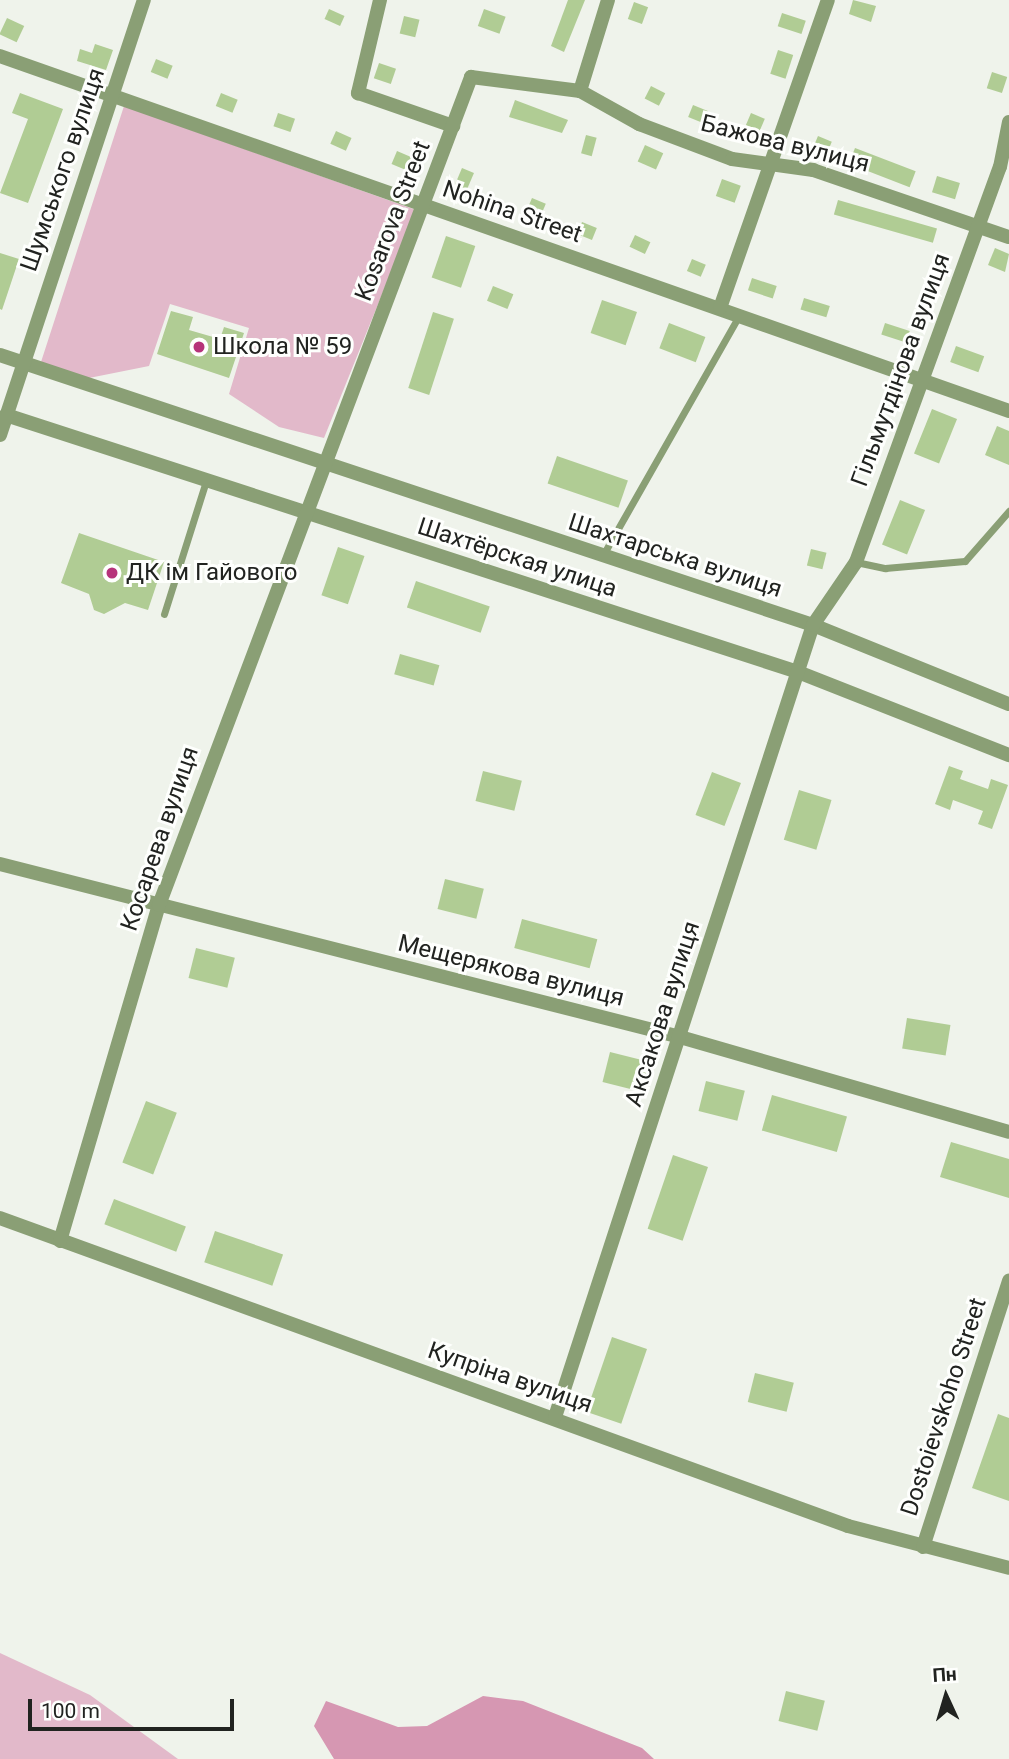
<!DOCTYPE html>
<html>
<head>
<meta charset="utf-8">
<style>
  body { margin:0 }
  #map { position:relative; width:1009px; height:1759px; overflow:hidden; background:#eff3eb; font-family:Roboto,sans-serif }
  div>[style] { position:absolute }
  .green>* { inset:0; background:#e2b9ca }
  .water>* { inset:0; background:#d697b2 }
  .building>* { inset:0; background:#b0cc94; transform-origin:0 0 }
  .service>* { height:7px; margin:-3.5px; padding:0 3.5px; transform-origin:3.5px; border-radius:3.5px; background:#8a9f75 }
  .minor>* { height:14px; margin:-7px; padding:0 7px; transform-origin:7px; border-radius:7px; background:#8a9f75 }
  .dots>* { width:19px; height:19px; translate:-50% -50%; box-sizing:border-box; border:4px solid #fefffd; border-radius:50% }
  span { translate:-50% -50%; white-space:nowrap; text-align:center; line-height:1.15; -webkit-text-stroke:6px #fefffd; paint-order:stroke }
  .street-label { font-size:24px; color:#212320 }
  .poi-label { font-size:24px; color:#212320 }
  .left { translate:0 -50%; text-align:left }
  .north { position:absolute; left:911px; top:1661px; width:70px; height:70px; -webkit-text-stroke:5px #fefffd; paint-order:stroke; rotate:356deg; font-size:19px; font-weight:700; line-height:28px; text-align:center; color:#212320 }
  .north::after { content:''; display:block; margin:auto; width:24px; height:32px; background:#212320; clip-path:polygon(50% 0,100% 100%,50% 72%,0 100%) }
  .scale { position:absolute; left:28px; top:1699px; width:206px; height:32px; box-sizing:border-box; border:4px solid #212320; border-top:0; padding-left:9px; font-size:21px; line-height:24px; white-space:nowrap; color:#212320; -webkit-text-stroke:5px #fefffd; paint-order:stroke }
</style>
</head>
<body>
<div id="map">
  <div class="green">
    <div style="clip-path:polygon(124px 106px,416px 210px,324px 438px,279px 427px,229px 394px,249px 328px,170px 304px,149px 366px,84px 379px,41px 362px)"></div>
    <div style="clip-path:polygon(0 1653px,90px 1695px,178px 1759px,0 1759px)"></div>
  </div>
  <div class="water">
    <div style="clip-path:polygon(483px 1696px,523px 1701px,642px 1748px,654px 1759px,334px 1759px,314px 1726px,326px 1701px,398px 1727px,427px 1726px)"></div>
  </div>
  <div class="building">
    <div style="clip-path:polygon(568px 0,585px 0,564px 52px,551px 46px)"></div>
    <div style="clip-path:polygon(853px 0,876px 6px,871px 22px,849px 14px)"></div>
    <div style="left:634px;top:2px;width:15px;height:18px;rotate:20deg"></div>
    <div style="left:329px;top:9px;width:17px;height:11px;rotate:24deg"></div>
    <div style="left:484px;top:9px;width:23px;height:18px;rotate:20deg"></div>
    <div style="left:782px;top:13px;width:25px;height:14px;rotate:18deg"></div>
    <div style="left:404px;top:16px;width:16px;height:18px;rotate:14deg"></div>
    <div style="left:7px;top:18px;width:19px;height:18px;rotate:25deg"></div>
    <div style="clip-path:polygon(95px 44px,113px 50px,106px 70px,77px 61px,80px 49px,92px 53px)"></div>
    <div style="left:778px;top:50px;width:16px;height:25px;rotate:18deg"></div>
    <div style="left:156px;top:59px;width:18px;height:14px;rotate:22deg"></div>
    <div style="left:379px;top:63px;width:18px;height:16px;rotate:19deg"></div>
    <div style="left:992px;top:72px;width:16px;height:17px;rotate:18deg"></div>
    <div style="left:651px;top:86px;width:16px;height:14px;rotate:27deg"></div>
    <div style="clip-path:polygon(20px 93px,63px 109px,28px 203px,0 193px,28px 119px,12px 113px)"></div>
    <div style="left:221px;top:93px;width:18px;height:14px;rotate:22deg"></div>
    <div style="clip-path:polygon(515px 100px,568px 120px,562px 133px,509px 117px)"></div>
    <div style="left:693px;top:105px;width:16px;height:13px;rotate:22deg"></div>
    <div style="left:278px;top:113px;width:18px;height:14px;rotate:19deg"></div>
    <div style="left:751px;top:113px;width:15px;height:13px;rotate:23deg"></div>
    <div style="left:336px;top:131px;width:17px;height:14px;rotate:24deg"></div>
    <div style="left:586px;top:135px;width:11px;height:19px;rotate:15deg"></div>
    <div style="left:818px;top:136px;width:15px;height:13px;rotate:23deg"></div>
    <div style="left:645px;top:145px;width:20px;height:18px;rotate:24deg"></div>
    <div style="left:855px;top:148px;width:65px;height:17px;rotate:21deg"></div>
    <div style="left:397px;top:151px;width:26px;height:14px;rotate:23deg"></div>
    <div style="left:462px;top:168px;width:13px;height:19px;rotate:23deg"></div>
    <div style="left:937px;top:176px;width:24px;height:17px;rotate:17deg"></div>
    <div style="left:722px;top:179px;width:20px;height:18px;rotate:20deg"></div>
    <div style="left:532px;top:198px;width:15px;height:13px;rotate:23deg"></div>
    <div style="left:838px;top:200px;width:103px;height:15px;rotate:16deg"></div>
    <div style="left:582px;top:222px;width:16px;height:13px;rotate:22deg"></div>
    <div style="left:635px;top:235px;width:17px;height:13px;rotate:25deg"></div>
    <div style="left:446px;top:236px;width:31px;height:44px;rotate:19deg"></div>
    <div style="clip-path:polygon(995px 248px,1009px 254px,1005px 272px,988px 265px)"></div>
    <div style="clip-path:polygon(0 253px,19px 259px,2px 310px,0 309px)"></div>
    <div style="left:692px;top:259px;width:15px;height:13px;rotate:23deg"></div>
    <div style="left:752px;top:278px;width:26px;height:13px;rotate:18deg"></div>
    <div style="left:493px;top:286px;width:22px;height:16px;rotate:22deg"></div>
    <div style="left:804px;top:298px;width:27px;height:12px;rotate:17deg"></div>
    <div style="left:602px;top:300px;width:37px;height:35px;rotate:19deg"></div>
    <div style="clip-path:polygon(171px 311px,193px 317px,189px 330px,220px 339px,224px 327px,244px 333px,229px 378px,157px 354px)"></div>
    <div style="left:433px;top:312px;width:22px;height:80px;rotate:18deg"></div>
    <div style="left:669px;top:323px;width:39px;height:27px;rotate:21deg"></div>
    <div style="left:885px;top:323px;width:26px;height:12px;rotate:18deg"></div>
    <div style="left:956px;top:346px;width:30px;height:17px;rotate:20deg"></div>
    <div style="left:932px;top:409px;width:27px;height:48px;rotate:22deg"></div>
    <div style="clip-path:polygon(997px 426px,1009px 431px,1009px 465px,985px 455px)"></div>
    <div style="left:557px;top:456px;width:75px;height:29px;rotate:19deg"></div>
    <div style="left:900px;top:500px;width:27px;height:48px;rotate:22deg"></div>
    <div style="clip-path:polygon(79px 533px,164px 562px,148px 610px,125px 603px,104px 614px,94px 610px,89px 594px,61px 583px)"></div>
    <div style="left:338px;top:547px;width:28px;height:51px;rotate:19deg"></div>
    <div style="left:811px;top:549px;width:16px;height:17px;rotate:14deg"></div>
    <div style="left:738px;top:568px;width:22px;height:15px;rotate:24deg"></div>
    <div style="left:416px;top:581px;width:78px;height:28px;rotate:19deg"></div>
    <div style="left:400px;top:654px;width:41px;height:21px;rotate:16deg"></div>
    <div style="clip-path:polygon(949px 766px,963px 771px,960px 779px,988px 789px,991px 779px,1008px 785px,992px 829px,978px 824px,983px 811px,953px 800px,950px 810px,935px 804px)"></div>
    <div style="left:483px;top:771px;width:40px;height:31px;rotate:14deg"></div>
    <div style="left:712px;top:772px;width:31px;height:46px;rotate:21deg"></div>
    <div style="left:799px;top:790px;width:34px;height:52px;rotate:17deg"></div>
    <div style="left:445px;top:879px;width:40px;height:31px;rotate:14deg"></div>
    <div style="left:522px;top:919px;width:78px;height:30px;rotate:15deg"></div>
    <div style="left:196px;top:948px;width:40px;height:31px;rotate:14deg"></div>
    <div style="left:907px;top:1018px;width:44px;height:31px;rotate:9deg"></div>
    <div style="left:610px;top:1052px;width:40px;height:31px;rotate:14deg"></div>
    <div style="left:706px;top:1081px;width:40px;height:31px;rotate:14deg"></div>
    <div style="left:772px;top:1095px;width:78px;height:37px;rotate:16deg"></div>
    <div style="left:146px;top:1101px;width:33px;height:66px;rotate:21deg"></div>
    <div style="clip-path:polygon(951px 1142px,1009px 1159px,1009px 1198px,940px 1177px)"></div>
    <div style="left:673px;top:1155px;width:37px;height:78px;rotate:19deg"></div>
    <div style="left:114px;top:1199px;width:77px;height:27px;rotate:21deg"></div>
    <div style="left:215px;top:1231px;width:72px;height:33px;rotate:19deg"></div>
    <div style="left:612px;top:1337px;width:37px;height:79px;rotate:19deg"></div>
    <div style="left:755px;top:1373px;width:40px;height:30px;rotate:14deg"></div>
    <div style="clip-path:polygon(998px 1414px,1009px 1418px,1009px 1501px,972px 1488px)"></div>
    <div style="left:786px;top:1691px;width:40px;height:31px;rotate:14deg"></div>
  </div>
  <div class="service">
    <div style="left:603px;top:555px;width:275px;rotate:-60.4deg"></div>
    <div style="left:856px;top:562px;width:30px;rotate:12deg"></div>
    <div style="left:885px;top:568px;width:80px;rotate:-5deg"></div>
    <div style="left:965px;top:561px;width:67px;rotate:-48.7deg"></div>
    <div style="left:164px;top:614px;width:139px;rotate:-72.5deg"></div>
  </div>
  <div class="minor">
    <div style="left:380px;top:0;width:96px;rotate:103.3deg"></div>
    <div style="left:358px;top:93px;width:101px;rotate:19.2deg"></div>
    <div style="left:0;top:56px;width:1070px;rotate:19.38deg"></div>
    <div style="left:580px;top:91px;width:95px;rotate:-72.9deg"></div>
    <div style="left:720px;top:308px;width:326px;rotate:-70.7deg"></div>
    <div style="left:0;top:355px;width:857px;rotate:18.37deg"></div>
    <div style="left:813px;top:625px;width:211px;rotate:22deg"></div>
    <div style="left:6px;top:415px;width:833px;rotate:17.98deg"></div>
    <div style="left:798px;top:672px;width:227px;rotate:21.5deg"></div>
    <div style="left:0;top:435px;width:458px;rotate:-71.7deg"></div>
    <div style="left:0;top:864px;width:702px;rotate:14.27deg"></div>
    <div style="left:680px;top:1037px;width:342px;rotate:16.1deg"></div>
    <div style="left:0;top:1218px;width:902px;rotate:19.96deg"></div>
    <div style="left:848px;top:1526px;width:166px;rotate:14.6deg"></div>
    <div style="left:60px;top:1241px;width:350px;rotate:-73.6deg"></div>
    <div style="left:159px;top:905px;width:885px;rotate:-69.35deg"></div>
    <div style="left:471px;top:77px;width:110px;rotate:7.3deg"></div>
    <div style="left:580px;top:91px;width:68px;rotate:29.2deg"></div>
    <div style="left:639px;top:124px;width:99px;rotate:20.6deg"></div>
    <div style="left:732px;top:159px;width:82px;rotate:7.7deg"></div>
    <div style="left:813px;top:170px;width:207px;rotate:18.9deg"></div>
    <div style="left:555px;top:1417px;width:833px;rotate:-71.96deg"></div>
    <div style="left:813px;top:625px;width:76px;rotate:-55.7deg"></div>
    <div style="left:856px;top:562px;width:420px;rotate:-70deg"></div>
    <div style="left:1000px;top:167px;width:46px;rotate:-78.7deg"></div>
    <div style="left:923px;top:1547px;width:280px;rotate:-72.1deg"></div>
  </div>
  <div class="dots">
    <div style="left:199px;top:347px;background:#b6337a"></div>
    <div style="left:112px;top:573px;background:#b6337a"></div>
  </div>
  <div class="street-label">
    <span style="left:785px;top:144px;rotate:14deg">Бажова вулиця</span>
    <span style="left:63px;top:170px;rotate:-71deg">Шумського вулиця</span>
    <span style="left:512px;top:212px;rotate:19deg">Nohina Street</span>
    <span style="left:393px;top:221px;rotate:-69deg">Kosarova Street</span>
    <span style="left:901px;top:370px;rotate:-70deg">Гільмутдінова вулиця</span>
    <span style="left:675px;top:556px;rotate:18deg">Шахтарська вулиця</span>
    <span style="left:517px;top:558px;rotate:18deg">Шахтёрская улица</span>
    <span style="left:160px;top:839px;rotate:-71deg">Косарева вулиця</span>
    <span style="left:511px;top:971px;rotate:14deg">Мещерякова вулиця</span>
    <span style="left:663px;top:1014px;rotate:-72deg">Аксакова вулиця</span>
    <span style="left:510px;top:1378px;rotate:19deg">Купріна вулиця</span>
    <span style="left:944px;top:1407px;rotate:-72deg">Dostoievskoho Street</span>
  </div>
  <div class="poi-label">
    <span class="left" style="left:213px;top:347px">Школа № 59</span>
    <span class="left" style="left:126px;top:573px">ДК ім Гайового</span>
  </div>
  <div class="north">Пн</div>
  <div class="scale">100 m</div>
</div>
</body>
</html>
